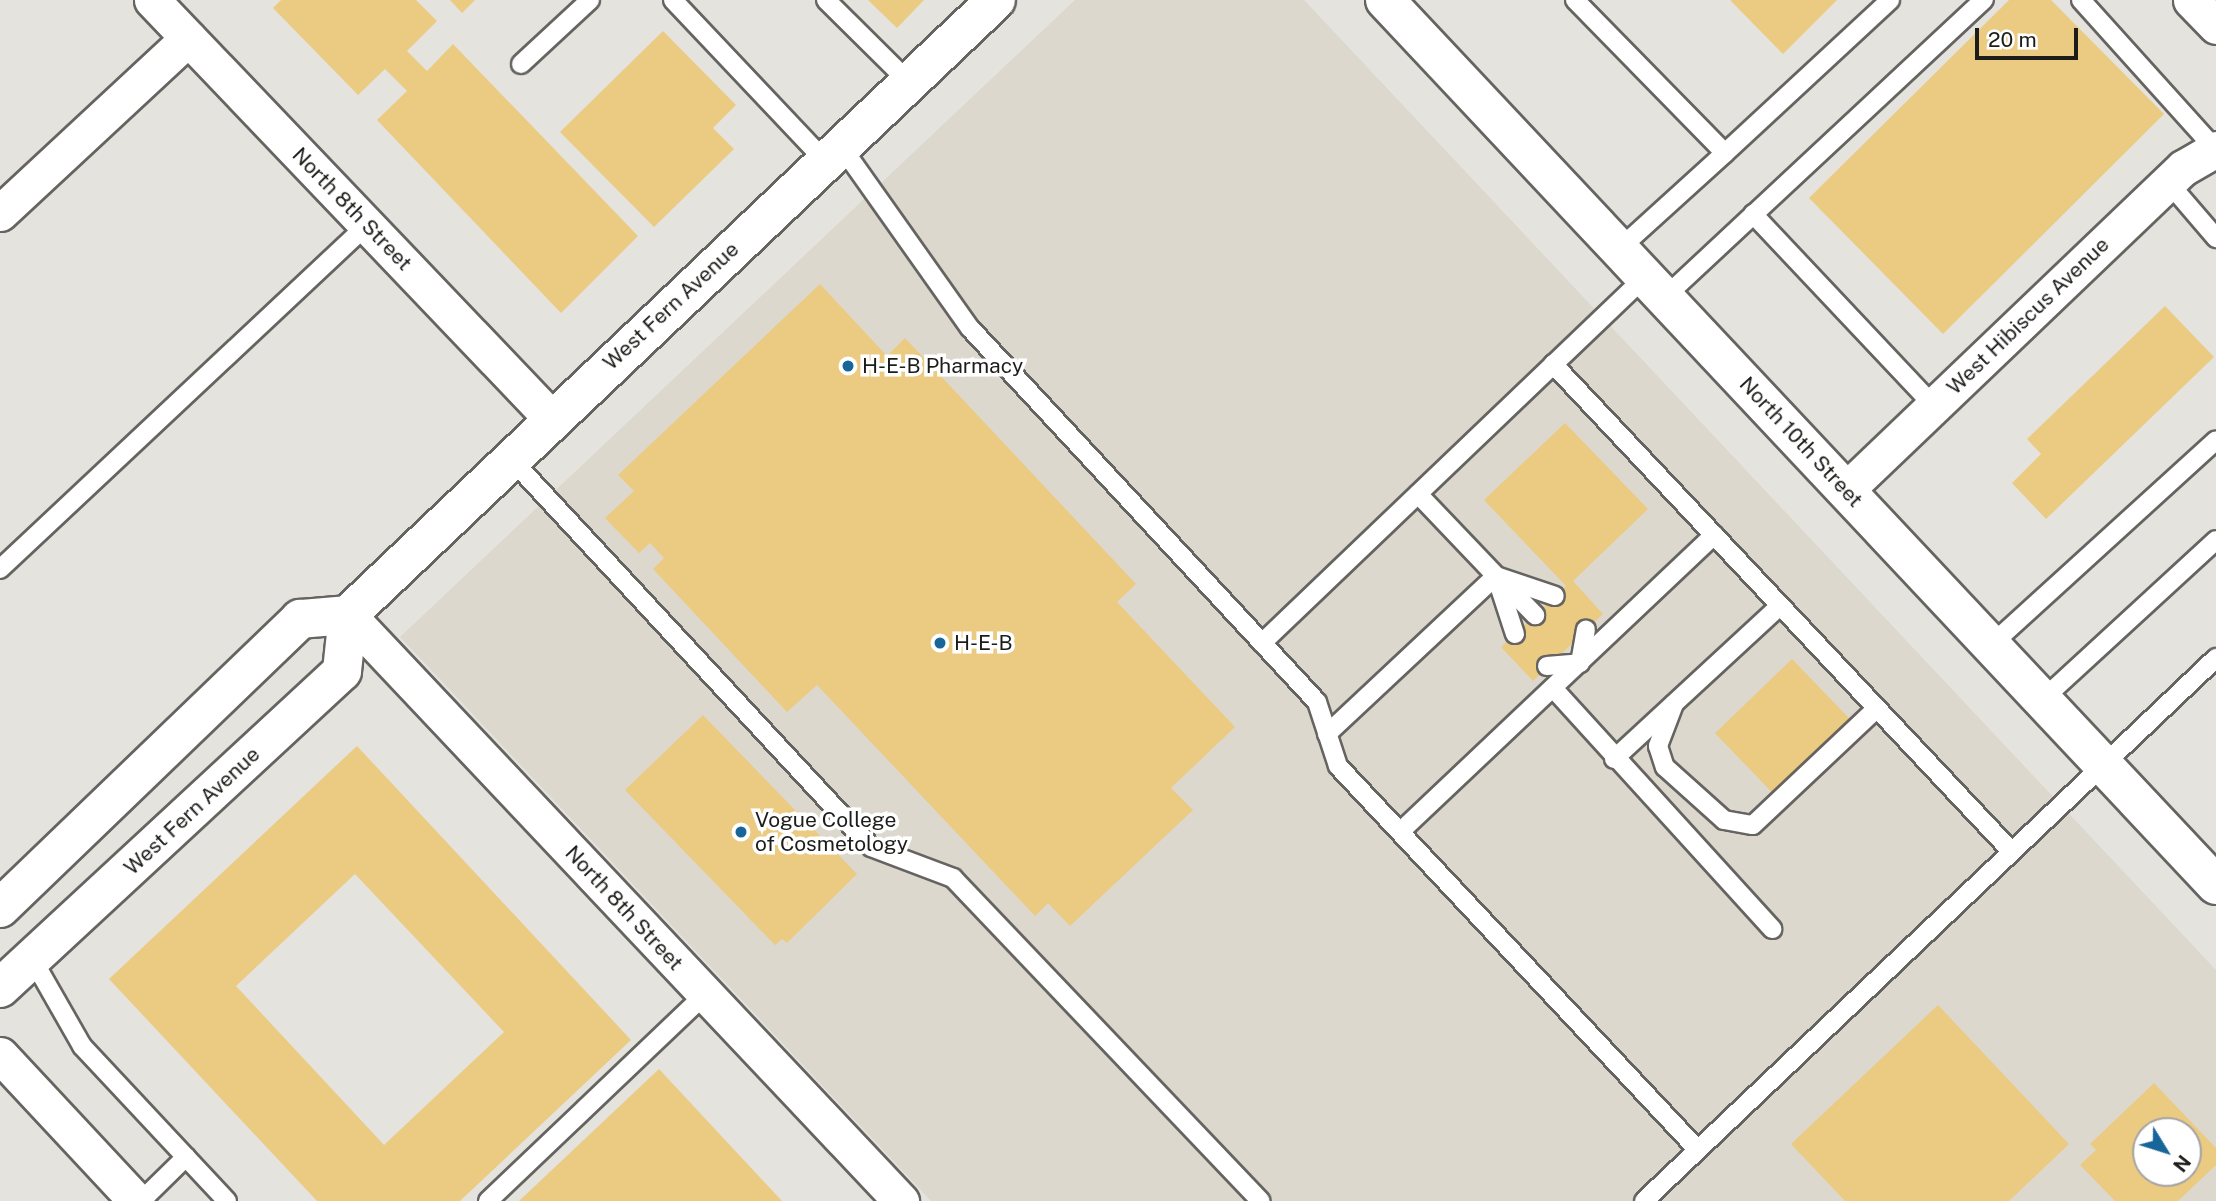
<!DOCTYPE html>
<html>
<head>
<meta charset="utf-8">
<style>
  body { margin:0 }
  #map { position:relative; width:2216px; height:1201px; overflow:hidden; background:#e5e3de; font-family:"Public Sans",sans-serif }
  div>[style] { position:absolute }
  .built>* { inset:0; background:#ddd8cd }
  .building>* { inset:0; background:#ebca82; transform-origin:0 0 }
  .roads { filter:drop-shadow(2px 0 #666461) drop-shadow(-2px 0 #666461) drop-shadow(0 2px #666461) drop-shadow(0 -2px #666461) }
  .lane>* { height:18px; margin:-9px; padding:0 9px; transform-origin:9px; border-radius:9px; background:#fff }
  .street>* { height:35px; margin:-17.5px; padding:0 17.5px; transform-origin:17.5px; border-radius:17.5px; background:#fff }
  .secondary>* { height:38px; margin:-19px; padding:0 19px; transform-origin:19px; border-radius:19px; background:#fff }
  .primary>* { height:38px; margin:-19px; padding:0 19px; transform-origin:19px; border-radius:19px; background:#fff }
  .dots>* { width:19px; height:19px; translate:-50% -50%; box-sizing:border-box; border:4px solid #fff; border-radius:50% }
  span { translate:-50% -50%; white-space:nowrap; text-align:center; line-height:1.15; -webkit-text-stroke:7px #fff; paint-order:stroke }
  .street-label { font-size:21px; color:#1c1c1a }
  .poi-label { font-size:21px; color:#1c1c1a }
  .left { translate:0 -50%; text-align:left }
  .north { position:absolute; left:2132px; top:1117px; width:70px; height:70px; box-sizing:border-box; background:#fff; border:2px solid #a4a4a3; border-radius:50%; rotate:128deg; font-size:19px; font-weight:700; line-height:28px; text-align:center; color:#1c1c1a }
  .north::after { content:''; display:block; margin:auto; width:24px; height:32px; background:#186699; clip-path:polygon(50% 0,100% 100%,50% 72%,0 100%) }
  .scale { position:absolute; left:1975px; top:28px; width:103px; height:32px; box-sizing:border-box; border:4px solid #1c1c1a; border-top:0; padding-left:9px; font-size:21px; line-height:24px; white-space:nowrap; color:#1c1c1a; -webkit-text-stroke:5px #fff; paint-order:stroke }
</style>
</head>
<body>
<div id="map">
  <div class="built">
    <div style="clip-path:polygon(evenodd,1075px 0,1304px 0,2216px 970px,2216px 1201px,931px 1201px,400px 637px,1075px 0,2146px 1131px,2188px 1131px,2188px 1173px,2146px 1173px,2146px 1131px)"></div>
  </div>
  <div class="building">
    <div style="clip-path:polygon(281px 0,416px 0,437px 21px,407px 51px,427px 71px,453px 44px,638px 236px,561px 313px,377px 120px,407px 91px,385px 69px,358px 95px,273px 8px)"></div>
    <div style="clip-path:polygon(450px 0,475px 0,462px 13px)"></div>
    <div style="clip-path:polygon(868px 0,924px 0,897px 28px)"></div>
    <div style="clip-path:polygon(1730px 0,1837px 0,1783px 54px)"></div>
    <div style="clip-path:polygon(2009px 0,2051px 0,2164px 114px,1943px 334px,1809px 198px)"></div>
    <div style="clip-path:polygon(663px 31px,736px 105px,713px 128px,734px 149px,654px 227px,560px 132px)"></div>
    <div style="clip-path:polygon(820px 284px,887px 356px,905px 338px,1136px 584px,1117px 602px,1235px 727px,1171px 788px,1193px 810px,1070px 926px,1048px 903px,1035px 916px,817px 685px,787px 712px,653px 569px,664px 558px,650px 543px,639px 553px,605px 518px,634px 491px,618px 475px)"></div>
    <div style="clip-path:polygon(2165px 306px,2214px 357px,2046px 519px,2012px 483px,2041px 454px,2027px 439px)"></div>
    <div style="clip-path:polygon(1565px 423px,1648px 509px,1573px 581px,1603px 614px,1533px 681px,1501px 647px,1566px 586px,1484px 500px)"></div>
    <div style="left:1792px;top:659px;width:84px;height:107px;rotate:46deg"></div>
    <div style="clip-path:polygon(703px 715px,857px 874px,787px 943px,782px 939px,775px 945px,625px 790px)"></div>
    <div style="clip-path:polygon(evenodd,357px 746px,631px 1040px,460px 1201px,317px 1201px,109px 979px,357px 746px,355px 874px,504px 1032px,384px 1145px,236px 986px,355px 874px)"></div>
    <div style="clip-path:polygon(1938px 1005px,2069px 1144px,2009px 1201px,1845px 1201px,1791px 1144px)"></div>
    <div style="clip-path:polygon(659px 1069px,782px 1201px,519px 1201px)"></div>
    <div style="clip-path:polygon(evenodd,2154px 1083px,2216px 1148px,2216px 1165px,2178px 1201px,2115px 1201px,2080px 1165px,2096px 1150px,2090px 1144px,2154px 1083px,2146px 1131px,2188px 1131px,2188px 1173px,2146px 1173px,2146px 1131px)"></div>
  </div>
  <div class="roads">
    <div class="lane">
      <div style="left:673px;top:0;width:221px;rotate:46.6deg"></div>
      <div style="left:826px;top:0;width:117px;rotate:44.7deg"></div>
      <div style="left:1575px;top:0;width:214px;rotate:45.6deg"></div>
      <div style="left:1725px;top:153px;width:143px;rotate:137.8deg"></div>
      <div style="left:2081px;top:0;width:200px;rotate:48deg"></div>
      <div style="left:521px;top:64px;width:94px;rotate:-42.8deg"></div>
      <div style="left:841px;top:146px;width:223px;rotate:54.7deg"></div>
      <div style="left:970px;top:328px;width:510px;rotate:47.14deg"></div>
      <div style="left:1317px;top:702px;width:67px;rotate:71.8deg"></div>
      <div style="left:1338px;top:766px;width:526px;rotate:46.85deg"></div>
      <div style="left:1725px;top:153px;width:225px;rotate:-42.8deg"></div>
      <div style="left:2168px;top:182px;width:74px;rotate:49.4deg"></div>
      <div style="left:1753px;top:214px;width:264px;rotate:46.7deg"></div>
      <div style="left:1665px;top:297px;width:436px;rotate:-43deg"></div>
      <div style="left:1553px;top:364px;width:670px;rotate:46.75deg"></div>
      <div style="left:511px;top:459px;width:529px;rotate:47.14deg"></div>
      <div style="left:871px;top:847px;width:88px;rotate:20.7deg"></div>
      <div style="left:953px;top:878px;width:446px;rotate:46.4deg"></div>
      <div style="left:1418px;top:494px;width:113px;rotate:46.4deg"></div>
      <div style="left:1496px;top:576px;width:62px;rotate:18.7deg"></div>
      <div style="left:0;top:569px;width:503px;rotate:-43.15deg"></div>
      <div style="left:1496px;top:576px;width:61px;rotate:71.9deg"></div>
      <div style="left:1499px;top:578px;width:52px;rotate:45.8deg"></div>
      <div style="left:1262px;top:643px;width:530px;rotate:-43.7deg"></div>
      <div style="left:1991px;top:645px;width:304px;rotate:-42.3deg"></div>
      <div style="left:1580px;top:663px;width:34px;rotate:-80deg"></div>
      <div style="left:1547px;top:666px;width:33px;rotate:-5deg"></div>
      <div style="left:1553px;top:688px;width:326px;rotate:47.7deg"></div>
      <div style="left:2042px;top:700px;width:236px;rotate:-42.6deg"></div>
      <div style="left:1674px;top:704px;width:45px;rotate:110.9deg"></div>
      <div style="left:1658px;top:746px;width:22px;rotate:72deg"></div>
      <div style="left:1665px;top:767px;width:79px;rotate:41.9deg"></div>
      <div style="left:1724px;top:820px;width:29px;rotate:10deg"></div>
      <div style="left:1753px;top:825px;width:170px;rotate:-43.3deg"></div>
      <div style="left:1327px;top:734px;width:231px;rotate:-43.1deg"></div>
      <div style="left:1614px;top:759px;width:226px;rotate:-42.7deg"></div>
      <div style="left:1401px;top:831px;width:431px;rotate:-43.4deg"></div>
      <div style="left:33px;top:960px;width:99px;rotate:60.3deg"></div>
      <div style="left:82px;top:1046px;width:212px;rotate:46.9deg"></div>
      <div style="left:141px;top:1201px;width:63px;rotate:-44.4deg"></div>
      <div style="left:488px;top:1201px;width:300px;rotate:-43.6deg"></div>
      <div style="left:1644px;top:1201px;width:789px;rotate:-43.51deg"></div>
    </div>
    <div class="street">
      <div style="left:152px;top:0;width:579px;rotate:46.33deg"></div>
      <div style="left:2191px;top:0;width:36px;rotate:46deg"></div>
      <div style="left:0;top:213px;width:257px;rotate:-42.9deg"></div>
      <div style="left:1846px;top:490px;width:466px;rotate:-43.7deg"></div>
      <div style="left:2183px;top:168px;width:38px;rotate:-30deg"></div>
      <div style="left:348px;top:615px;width:806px;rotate:46.66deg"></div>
      <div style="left:0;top:1055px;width:200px;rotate:47deg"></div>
    </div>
    <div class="secondary">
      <div style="left:0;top:908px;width:417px;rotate:-43.9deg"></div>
      <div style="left:300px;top:619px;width:48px;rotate:-4.8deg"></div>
      <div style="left:348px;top:615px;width:893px;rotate:-43.5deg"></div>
      <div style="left:0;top:988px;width:466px;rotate:-42.8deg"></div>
      <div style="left:342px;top:671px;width:56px;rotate:-83.9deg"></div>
    </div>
    <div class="primary">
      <div style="left:1385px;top:0;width:1214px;rotate:46.8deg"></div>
    </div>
  </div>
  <div class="dots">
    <div style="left:848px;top:366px;background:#186699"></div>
    <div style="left:940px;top:643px;background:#186699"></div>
    <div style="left:741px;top:832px;background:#186699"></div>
  </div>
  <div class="street-label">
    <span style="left:352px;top:209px;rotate:46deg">North 8th Street</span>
    <span style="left:671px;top:306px;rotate:-43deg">West Fern Avenue</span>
    <span style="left:2028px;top:316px;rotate:-44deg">West Hibiscus Avenue</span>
    <span style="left:1801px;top:442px;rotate:47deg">North 10th Street</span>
    <span style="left:192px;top:811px;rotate:-43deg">West Fern Avenue</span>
    <span style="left:624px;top:908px;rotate:47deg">North 8th Street</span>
  </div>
  <div class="poi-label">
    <span class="left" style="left:862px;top:366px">H-E-B Pharmacy</span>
    <span class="left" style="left:954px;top:643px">H-E-B</span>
    <span class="left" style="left:755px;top:832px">Vogue College<br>of Cosmetology</span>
  </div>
  <div class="north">N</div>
  <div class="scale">20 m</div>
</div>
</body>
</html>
